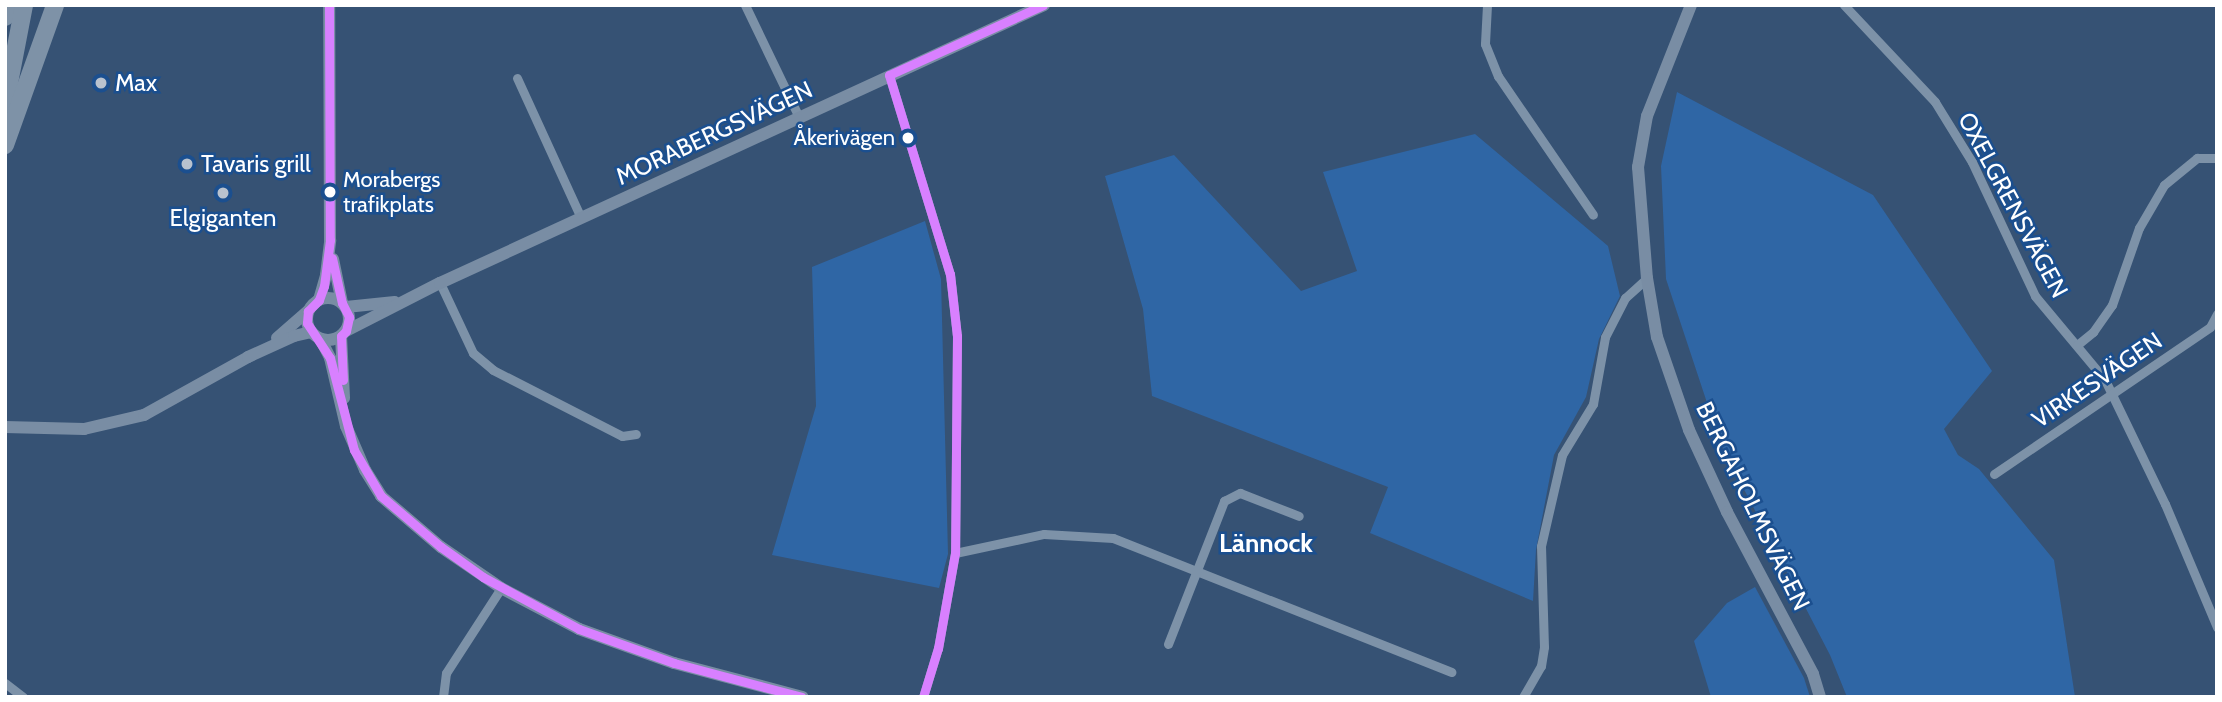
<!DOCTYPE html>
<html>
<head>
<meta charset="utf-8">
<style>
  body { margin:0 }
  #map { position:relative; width:2222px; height:702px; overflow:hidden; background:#365274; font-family:Cabin,sans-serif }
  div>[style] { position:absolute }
  .green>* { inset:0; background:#2f66a5 }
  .street>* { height:9px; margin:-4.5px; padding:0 4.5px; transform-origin:4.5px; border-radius:4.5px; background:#7d92a8 }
  .secondary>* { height:12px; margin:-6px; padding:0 6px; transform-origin:6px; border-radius:6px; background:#798da4 }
  .secondary>.ring { margin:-6px; padding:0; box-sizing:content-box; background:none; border:12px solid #798da4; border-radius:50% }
  .highway>* { height:18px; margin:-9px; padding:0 9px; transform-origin:9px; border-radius:9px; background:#7e92a7 }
  .bus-1>* { height:9px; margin:-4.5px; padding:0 4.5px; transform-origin:4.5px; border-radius:4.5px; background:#d880ff }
  .dots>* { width:19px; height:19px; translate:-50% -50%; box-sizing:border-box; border:4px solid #1b4f8f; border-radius:50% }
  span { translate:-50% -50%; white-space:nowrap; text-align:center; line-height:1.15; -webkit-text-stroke:5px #1b4f8f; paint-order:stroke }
  .bus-label { font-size:22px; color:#fff }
  .right { translate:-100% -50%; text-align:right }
  .left { translate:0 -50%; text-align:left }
  .poi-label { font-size:24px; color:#fff }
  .street-label { font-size:24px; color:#fff }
  .neighbourhood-label { font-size:26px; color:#fff; font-weight:700 }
  .frame { position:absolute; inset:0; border:7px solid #fff; pointer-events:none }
</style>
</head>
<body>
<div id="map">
  <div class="green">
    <div style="clip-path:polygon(1677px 92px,1873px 195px,1992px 371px,1944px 429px,1958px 455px,1979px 469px,2054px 560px,2075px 697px,1847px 697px,1830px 655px,1721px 445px,1666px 279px,1661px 166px)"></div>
    <div style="clip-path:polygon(1475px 134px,1608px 246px,1620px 296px,1599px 339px,1586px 397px,1554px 455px,1536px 550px,1533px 601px,1370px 533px,1388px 487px,1152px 396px,1143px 309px,1105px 176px,1174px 155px,1301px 291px,1357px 271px,1323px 172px)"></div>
    <div style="clip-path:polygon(925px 221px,941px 279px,948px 554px,939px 588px,772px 555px,816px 406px,812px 267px)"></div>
    <div style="clip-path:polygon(1755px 587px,1804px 678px,1810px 697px,1711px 697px,1694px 641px,1727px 603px)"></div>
  </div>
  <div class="street">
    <div style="left:745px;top:5px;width:124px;rotate:64.3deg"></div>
    <div style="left:1487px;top:5px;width:39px;rotate:93deg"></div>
    <div style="left:1485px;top:44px;width:35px;rotate:68deg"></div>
    <div style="left:1498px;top:76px;width:168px;rotate:55.6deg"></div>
    <div style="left:1844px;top:5px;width:133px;rotate:46.8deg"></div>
    <div style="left:1935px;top:102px;width:70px;rotate:58.3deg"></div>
    <div style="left:1972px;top:162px;width:148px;rotate:64.8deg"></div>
    <div style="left:2035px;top:296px;width:109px;rotate:50.2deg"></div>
    <div style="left:2105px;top:380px;width:138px;rotate:64.2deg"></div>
    <div style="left:2165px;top:504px;width:134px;rotate:67.1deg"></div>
    <div style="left:889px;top:75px;width:208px;rotate:73deg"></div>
    <div style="left:950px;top:274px;width:62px;rotate:83.6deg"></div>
    <div style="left:957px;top:336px;width:217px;rotate:90.5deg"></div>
    <div style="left:955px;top:553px;width:97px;rotate:100.1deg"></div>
    <div style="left:938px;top:648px;width:51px;rotate:107deg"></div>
    <div style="left:517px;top:78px;width:154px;rotate:65.4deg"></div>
    <div style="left:440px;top:283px;width:77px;rotate:64.8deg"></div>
    <div style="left:473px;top:353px;width:26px;rotate:40deg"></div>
    <div style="left:493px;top:370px;width:145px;rotate:27.1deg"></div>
    <div style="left:622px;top:436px;width:14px;rotate:-8deg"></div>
    <div style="left:2077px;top:345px;width:21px;rotate:-39deg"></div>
    <div style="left:2093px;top:332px;width:33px;rotate:-55deg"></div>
    <div style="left:2112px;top:305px;width:82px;rotate:-70.7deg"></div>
    <div style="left:2139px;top:228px;width:50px;rotate:-59.8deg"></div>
    <div style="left:2164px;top:185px;width:43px;rotate:-39.3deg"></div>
    <div style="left:2197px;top:158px;width:20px"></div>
    <div style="left:1994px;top:474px;width:261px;rotate:-34.2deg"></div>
    <div style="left:2210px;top:327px;width:15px;rotate:-62deg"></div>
    <div style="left:955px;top:553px;width:91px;rotate:-12.1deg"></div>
    <div style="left:1044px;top:534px;width:69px;rotate:3.3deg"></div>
    <div style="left:1113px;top:538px;width:364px;rotate:21.6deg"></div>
    <div style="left:1168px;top:644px;width:154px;rotate:-68.6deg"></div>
    <div style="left:1224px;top:501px;width:18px;rotate:-27deg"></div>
    <div style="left:1240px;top:493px;width:63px;rotate:21.3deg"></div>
    <div style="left:5px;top:683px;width:23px;rotate:38deg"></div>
    <div style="left:443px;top:697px;width:24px;rotate:-83deg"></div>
    <div style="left:446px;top:673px;width:101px;rotate:-57.1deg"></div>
    <div style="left:1523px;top:697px;width:36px;rotate:-60deg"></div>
    <div style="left:1541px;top:666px;width:19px;rotate:-81deg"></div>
    <div style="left:1544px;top:647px;width:101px;rotate:-91.7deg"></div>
    <div style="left:1541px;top:546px;width:93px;rotate:-77deg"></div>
    <div style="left:1562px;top:455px;width:60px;rotate:-58.7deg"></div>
    <div style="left:1593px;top:404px;width:68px;rotate:-79.8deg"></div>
    <div style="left:1605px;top:337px;width:44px;rotate:-62.9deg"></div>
    <div style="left:1625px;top:298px;width:30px;rotate:-42deg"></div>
  </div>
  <div class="secondary">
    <div style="left:1691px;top:5px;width:119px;rotate:111.6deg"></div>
    <div style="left:1647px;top:116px;width:52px;rotate:100deg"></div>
    <div style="left:1638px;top:167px;width:111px;rotate:85.4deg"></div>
    <div style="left:1647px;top:278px;width:60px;rotate:80.4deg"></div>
    <div style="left:1657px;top:337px;width:98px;rotate:71deg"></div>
    <div style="left:1689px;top:430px;width:90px;rotate:65.1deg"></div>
    <div style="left:1727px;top:512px;width:183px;rotate:62deg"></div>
    <div style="left:1813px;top:674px;width:24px;rotate:73deg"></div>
    <div style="left:333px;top:259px;width:45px;rotate:78.4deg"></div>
    <div class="ring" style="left:307px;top:298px;width:30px;height:30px"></div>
    <div style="left:319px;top:300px;width:26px;rotate:-74deg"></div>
    <div style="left:326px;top:275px;width:35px;rotate:-83deg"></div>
    <div style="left:330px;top:240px;width:235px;rotate:-90.2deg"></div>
    <div style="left:346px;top:307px;width:49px;rotate:-5.8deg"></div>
    <div style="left:346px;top:331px;width:106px;rotate:-27.1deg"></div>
    <div style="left:440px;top:283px;width:665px;rotate:-24.71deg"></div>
    <div style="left:341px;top:336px;width:62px;rotate:87.2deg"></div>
    <div style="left:277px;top:338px;width:41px;rotate:-41.1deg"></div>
    <div style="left:321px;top:340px;width:20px;rotate:63deg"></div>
    <div style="left:330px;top:358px;width:70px;rotate:76.8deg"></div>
    <div style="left:346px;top:426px;width:48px;rotate:66.6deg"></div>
    <div style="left:365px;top:470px;width:31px;rotate:58deg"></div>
    <div style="left:381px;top:496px;width:79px;rotate:40.4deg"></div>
    <div style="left:441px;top:547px;width:73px;rotate:34.3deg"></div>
    <div style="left:501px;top:588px;width:88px;rotate:27.7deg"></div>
    <div style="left:579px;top:629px;width:101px;rotate:19.7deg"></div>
    <div style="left:674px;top:663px;width:133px;rotate:14.8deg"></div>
    <div style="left:5px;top:427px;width:79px;rotate:1.5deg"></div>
    <div style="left:84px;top:429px;width:62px;rotate:-13.1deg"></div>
    <div style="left:144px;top:415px;width:119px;rotate:-29.1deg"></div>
    <div style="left:248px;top:357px;width:51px;rotate:-24.5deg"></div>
    <div style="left:294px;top:336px;width:17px;rotate:-13deg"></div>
  </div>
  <div class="highway">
    <div style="left:5px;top:17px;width:12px;rotate:-81deg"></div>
    <div style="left:5px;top:104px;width:101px;rotate:-79.1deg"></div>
    <div style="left:5px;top:145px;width:149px;rotate:-70.3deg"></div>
  </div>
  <div class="bus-1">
    <div style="left:329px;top:5px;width:235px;rotate:89.8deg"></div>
    <div style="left:330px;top:240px;width:46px;rotate:97.4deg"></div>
    <div style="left:324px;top:286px;width:15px;rotate:110deg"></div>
    <div style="left:319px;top:300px;width:16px;rotate:135deg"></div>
    <div style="left:308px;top:311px;width:12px;rotate:95deg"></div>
    <div style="left:307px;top:323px;width:42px;rotate:56.7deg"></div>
    <div style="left:330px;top:358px;width:95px;rotate:75.4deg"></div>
    <div style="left:354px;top:450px;width:53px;rotate:59.6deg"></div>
    <div style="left:381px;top:496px;width:79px;rotate:40.4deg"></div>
    <div style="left:441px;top:547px;width:52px;rotate:35.5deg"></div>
    <div style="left:483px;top:577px;width:109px;rotate:28.4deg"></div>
    <div style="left:579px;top:629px;width:101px;rotate:19.7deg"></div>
    <div style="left:674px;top:663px;width:132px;rotate:14.9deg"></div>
    <div style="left:889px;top:75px;width:208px;rotate:73deg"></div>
    <div style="left:950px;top:274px;width:62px;rotate:83.6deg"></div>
    <div style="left:957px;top:336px;width:217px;rotate:90.5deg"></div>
    <div style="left:955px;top:553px;width:97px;rotate:100.1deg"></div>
    <div style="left:938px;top:648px;width:51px;rotate:107deg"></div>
    <div style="left:889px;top:75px;width:169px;rotate:-24.4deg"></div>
    <div style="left:332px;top:258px;width:46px;rotate:77.5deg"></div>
    <div style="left:342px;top:303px;width:16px;rotate:63deg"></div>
    <div style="left:349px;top:317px;width:14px;rotate:102deg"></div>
    <div style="left:346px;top:331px;width:7px;rotate:135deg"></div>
    <div style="left:341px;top:336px;width:44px;rotate:87.4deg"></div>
  </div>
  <div class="dots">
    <div style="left:101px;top:83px;background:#b9c2ce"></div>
    <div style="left:908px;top:138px;background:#fff"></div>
    <div style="left:187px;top:164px;background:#b9c2ce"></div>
    <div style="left:330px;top:192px;background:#fff"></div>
    <div style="left:223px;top:193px;background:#b9c2ce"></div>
  </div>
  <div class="bus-label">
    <span class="right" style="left:895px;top:138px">Åkerivägen</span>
    <span class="left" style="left:343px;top:192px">Morabergs<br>trafikplats</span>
  </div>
  <div class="poi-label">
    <span class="left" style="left:115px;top:83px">Max</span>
    <span class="left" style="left:201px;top:164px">Tavaris grill</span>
    <span style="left:223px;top:218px">Elgiganten</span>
  </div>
  <div class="street-label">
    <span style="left:714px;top:133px;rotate:-25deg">MORABERGSVÄGEN</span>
    <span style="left:2013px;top:205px;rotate:62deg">OXELGRENSVÄGEN</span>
    <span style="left:2097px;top:380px;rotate:-34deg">VIRKESVÄGEN</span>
    <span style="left:1753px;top:506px;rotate:64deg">BERGAHOLMSVÄGEN</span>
  </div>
  <div class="neighbourhood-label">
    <span style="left:1266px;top:544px">Lännock</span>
  </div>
  <div class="frame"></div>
</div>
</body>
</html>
